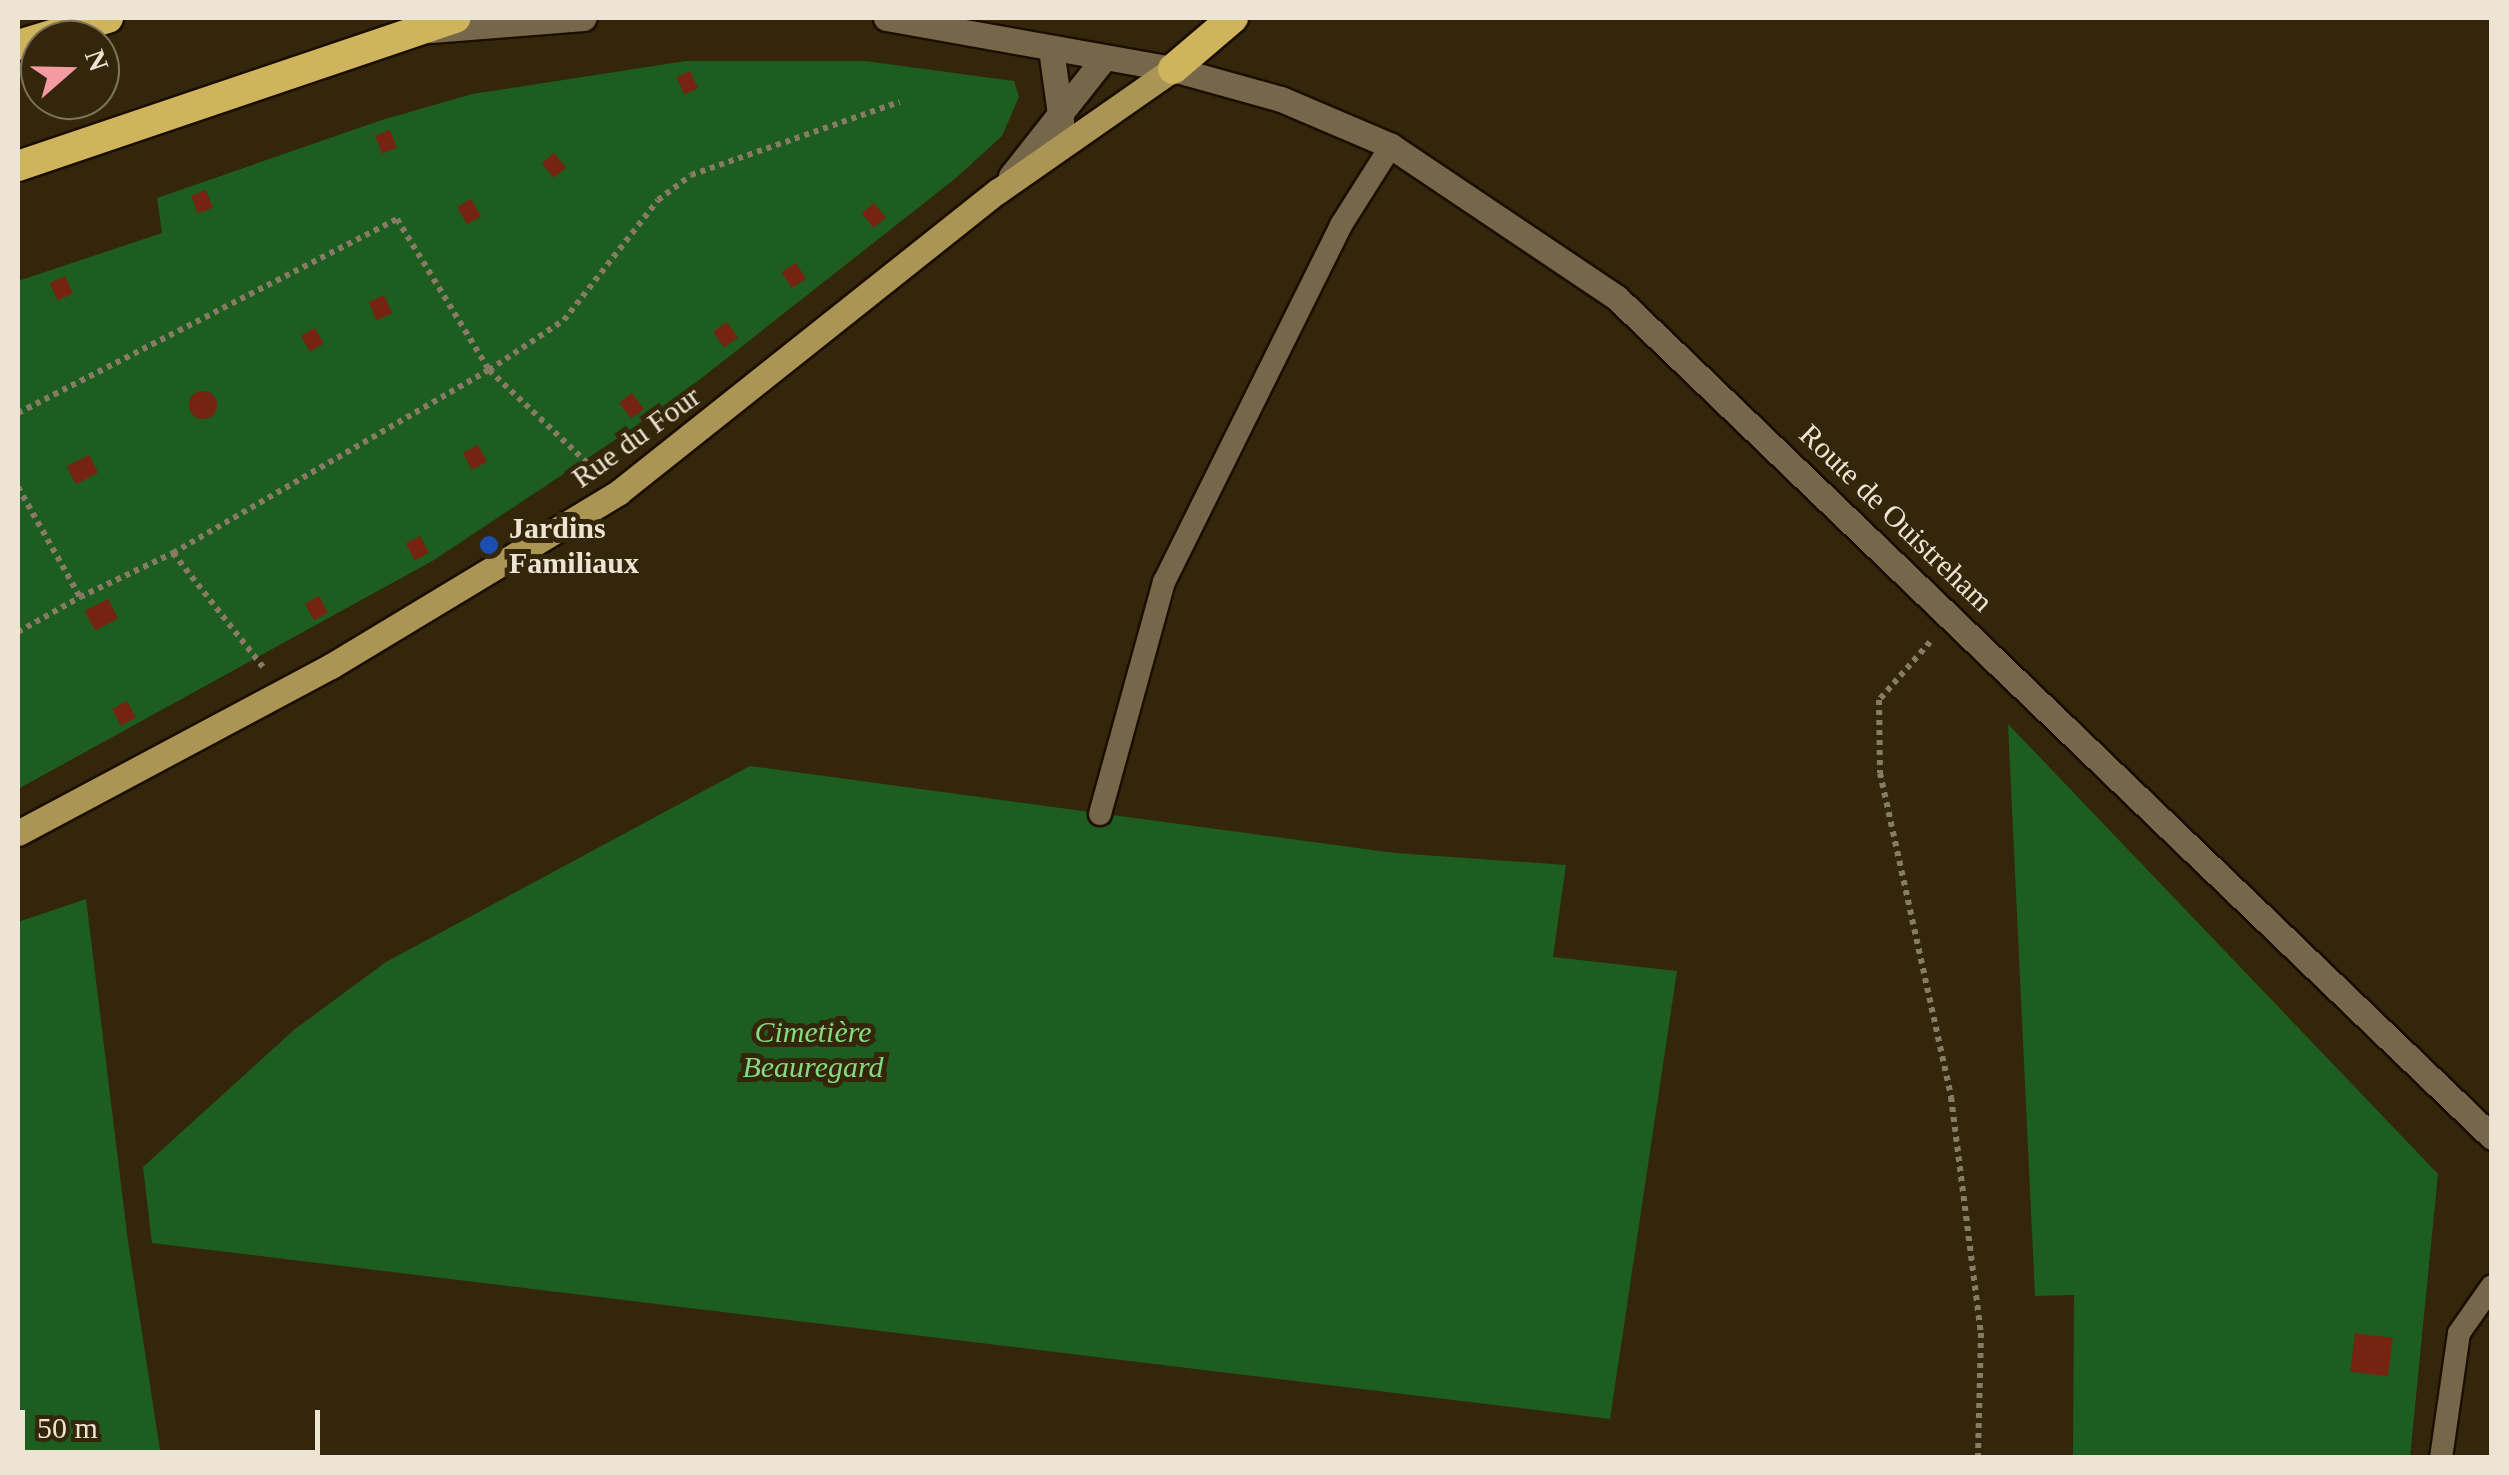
<!DOCTYPE html>
<html>
<head>
<meta charset="utf-8">
<style>
  body { margin:0 }
  #map { position:relative; width:2509px; height:1475px; overflow:hidden; background:#34260a; font-family:"Times New Roman",serif }
  div>[style] { position:absolute }
  .green>* { inset:0; background:#1d5d1f }
  .building>* { inset:0; background:#762312; transform-origin:0 0 }
  .round { border-radius:50% }
  .path>* { height:6px; margin-top:-3px; transform-origin:0; background:repeating-linear-gradient(90deg,#877b65 0 5px,transparent 0 10px) }
  .roads { filter:drop-shadow(2px 0 #1b0e00) drop-shadow(-2px 0 #1b0e00) drop-shadow(0 2px #1b0e00) drop-shadow(0 -2px #1b0e00) }
  .lane>* { height:22px; margin:-11px; padding:0 11px; transform-origin:11px; border-radius:11px; background:#77674a }
  .street>* { height:25px; margin:-12.5px; padding:0 12.5px; transform-origin:12.5px; border-radius:12.5px; background:#77674a }
  .secondary>* { height:25px; margin:-12.5px; padding:0 12.5px; transform-origin:12.5px; border-radius:12.5px; background:#77674a }
  .primary>* { height:25px; margin:-12.5px; padding:0 12.5px; transform-origin:12.5px; border-radius:12.5px; background:#ab9555 }
  .highway>* { height:30px; margin:-15px; padding:0 15px; transform-origin:15px; border-radius:15px; background:#ceb45c }
  .dots>* { width:28px; height:28px; translate:-50% -50%; box-sizing:border-box; border:5px solid #34260a; border-radius:50% }
  span { translate:-50% -50%; white-space:nowrap; text-align:center; line-height:1.15; -webkit-text-stroke:10px #34260a; paint-order:stroke }
  .street-label { font-size:30px; color:#ede4d4 }
  .poi-label { font-size:30px; color:#ede4d4; font-weight:700 }
  .left { translate:0 -50%; text-align:left }
  .park-label { font-size:30px; color:#83db81; font-style:italic }
  .frame { position:absolute; inset:0; border:20px solid #ede4d4; pointer-events:none }
  .north { position:absolute; left:20px; top:20px; width:100px; height:100px; box-sizing:border-box; background:#34260a; border:2px solid #7e725b; border-radius:50%; rotate:70deg; font-size:28px; font-weight:700; line-height:40px; text-align:center; color:#ede4d4 }
  .north::after { content:''; display:block; margin:auto; width:35px; height:45px; background:#f49aa2; clip-path:polygon(50% 0,100% 100%,50% 72%,0 100%) }
  .scale { position:absolute; left:20px; top:1410px; width:300px; height:45px; box-sizing:border-box; border:5px solid #ede4d4; border-top:0; padding-left:12px; font-size:30px; line-height:35px; white-space:nowrap; color:#ede4d4; -webkit-text-stroke:8px #34260a; paint-order:stroke }
</style>
</head>
<body>
<div id="map">
  <div class="green">
    <div style="clip-path:polygon(686px 61px,865px 61px,1014px 81px,1019px 97px,1002px 136px,956px 178px,666px 406px,434px 560px,18px 789px,18px 281px,162px 233px,157px 198px,382px 120px,472px 94px)"></div>
    <div style="clip-path:polygon(2008px 724px,2438px 1174px,2410px 1457px,2073px 1457px,2074px 1295px,2035px 1296px)"></div>
    <div style="clip-path:polygon(750px 766px,1395px 853px,1566px 865px,1553px 957px,1677px 971px,1610px 1419px,152px 1243px,143px 1167px,295px 1029px,386px 962px)"></div>
    <div style="clip-path:polygon(86px 899px,128px 1241px,161px 1457px,18px 1457px,18px 922px)"></div>
  </div>
  <div class="building">
    <div style="left:690px;top:71px;width:19px;height:15px;rotate:65deg"></div>
    <div style="left:390px;top:130px;width:19px;height:16px;rotate:69deg"></div>
    <div style="left:554px;top:153px;width:19px;height:16px;rotate:51deg"></div>
    <div style="left:206px;top:190px;width:19px;height:16px;rotate:69deg"></div>
    <div style="left:471px;top:199px;width:20px;height:16px;rotate:60deg"></div>
    <div style="left:874px;top:203px;width:19px;height:16px;rotate:51deg"></div>
    <div style="left:796px;top:263px;width:19px;height:17px;rotate:58deg"></div>
    <div style="left:65px;top:276px;width:19px;height:17px;rotate:65deg"></div>
    <div style="left:384px;top:295px;width:20px;height:17px;rotate:66deg"></div>
    <div style="left:727px;top:322px;width:19px;height:17px;rotate:55deg"></div>
    <div style="left:315px;top:328px;width:18px;height:16px;rotate:61deg"></div>
    <div class="round" style="left:189px;top:391px;width:28px;height:28px"></div>
    <div style="left:632px;top:393px;width:20px;height:16px;rotate:53deg"></div>
    <div style="left:478px;top:445px;width:19px;height:17px;rotate:62deg"></div>
    <div style="left:89px;top:455px;width:20px;height:25px;rotate:63deg"></div>
    <div style="left:420px;top:536px;width:19px;height:16px;rotate:62deg"></div>
    <div style="left:319px;top:596px;width:19px;height:16px;rotate:62deg"></div>
    <div style="left:108px;top:599px;width:22px;height:26px;rotate:63deg"></div>
    <div style="left:127px;top:701px;width:19px;height:17px;rotate:62deg"></div>
    <div style="left:2355px;top:1333px;width:38px;height:39px;rotate:7deg"></div>
  </div>
  <div class="path">
    <div style="left:18px;top:413px;width:426px;rotate:-27.1deg"></div>
    <div style="left:397px;top:219px;width:177px;rotate:58.6deg"></div>
    <div style="left:489px;top:370px;width:90px;rotate:-33.7deg"></div>
    <div style="left:564px;top:320px;width:152px;rotate:-51.9deg"></div>
    <div style="left:658px;top:200px;width:41px;rotate:-37.1deg"></div>
    <div style="left:691px;top:175px;width:221px;rotate:-19.3deg"></div>
    <div style="left:18px;top:487px;width:126px;rotate:60.6deg"></div>
    <div style="left:80px;top:597px;width:103px;rotate:-25.3deg"></div>
    <div style="left:173px;top:553px;width:145px;rotate:51.7deg"></div>
    <div style="left:173px;top:553px;width:365px;rotate:-30.1deg"></div>
    <div style="left:489px;top:370px;width:149px;rotate:43.4deg"></div>
    <div style="left:18px;top:632px;width:71px;rotate:-29.4deg"></div>
    <div style="left:1930px;top:642px;width:77px;rotate:131.3deg"></div>
    <div style="left:1879px;top:700px;width:73px;rotate:89.2deg"></div>
    <div style="left:1880px;top:773px;width:332px;rotate:77.6deg"></div>
    <div style="left:1951px;top:1097px;width:238px;rotate:82.8deg"></div>
    <div style="left:1981px;top:1333px;width:125px;rotate:91.4deg"></div>
  </div>
  <div class="roads">
    <div class="lane">
      <div style="left:1100px;top:814px;width:241px;rotate:-74.6deg"></div>
      <div style="left:1164px;top:582px;width:398px;rotate:-63.6deg"></div>
      <div style="left:1341px;top:225px;width:93px;rotate:-57.7deg"></div>
      <div style="left:2441px;top:1458px;width:126px;rotate:-81.8deg"></div>
      <div style="left:2459px;top:1333px;width:57px;rotate:-54.9deg"></div>
    </div>
    <div class="street">
      <div style="left:1173px;top:69px;width:112px;rotate:15.5deg"></div>
      <div style="left:1281px;top:99px;width:120px;rotate:23.1deg"></div>
      <div style="left:1391px;top:146px;width:272px;rotate:33.9deg"></div>
      <div style="left:1617px;top:298px;width:1212px;rotate:43.8deg"></div>
    </div>
    <div class="secondary">
      <div style="left:886px;top:18px;width:291px;rotate:10.1deg"></div>
      <div style="left:431px;top:30px;width:153px;rotate:-4.5deg"></div>
      <div style="left:1051px;top:49px;width:73px;rotate:82.1deg"></div>
      <div style="left:1011px;top:176px;width:145px;rotate:-51.7deg"></div>
    </div>
    <div class="primary">
      <div style="left:18px;top:833px;width:355px;rotate:-28.1deg"></div>
      <div style="left:331px;top:666px;width:336px;rotate:-31.1deg"></div>
      <div style="left:619px;top:492px;width:484px;rotate:-38.5deg"></div>
      <div style="left:998px;top:191px;width:213px;rotate:-34.9deg"></div>
    </div>
    <div class="highway">
      <div style="left:18px;top:45px;width:94px;rotate:-16.7deg"></div>
      <div style="left:1173px;top:69px;width:79px;rotate:-40.4deg"></div>
      <div style="left:18px;top:166px;width:462px;rotate:-18.7deg"></div>
    </div>
  </div>
  <div class="dots">
    <div style="left:489px;top:545px;background:#1a4fb4"></div>
  </div>
  <div class="street-label">
    <span style="left:636px;top:437px;rotate:-36deg">Rue du Four</span>
    <span style="left:1896px;top:518px;rotate:44deg">Route de Ouistreham</span>
  </div>
  <div class="poi-label">
    <span class="left" style="left:509px;top:545px">Jardins<br>Familiaux</span>
  </div>
  <div class="park-label">
    <span style="left:813px;top:1049px">Cimetière<br>Beauregard</span>
  </div>
  <div class="frame"></div>
  <div class="north">N</div>
  <div class="scale">50 m</div>
</div>
</body>
</html>
